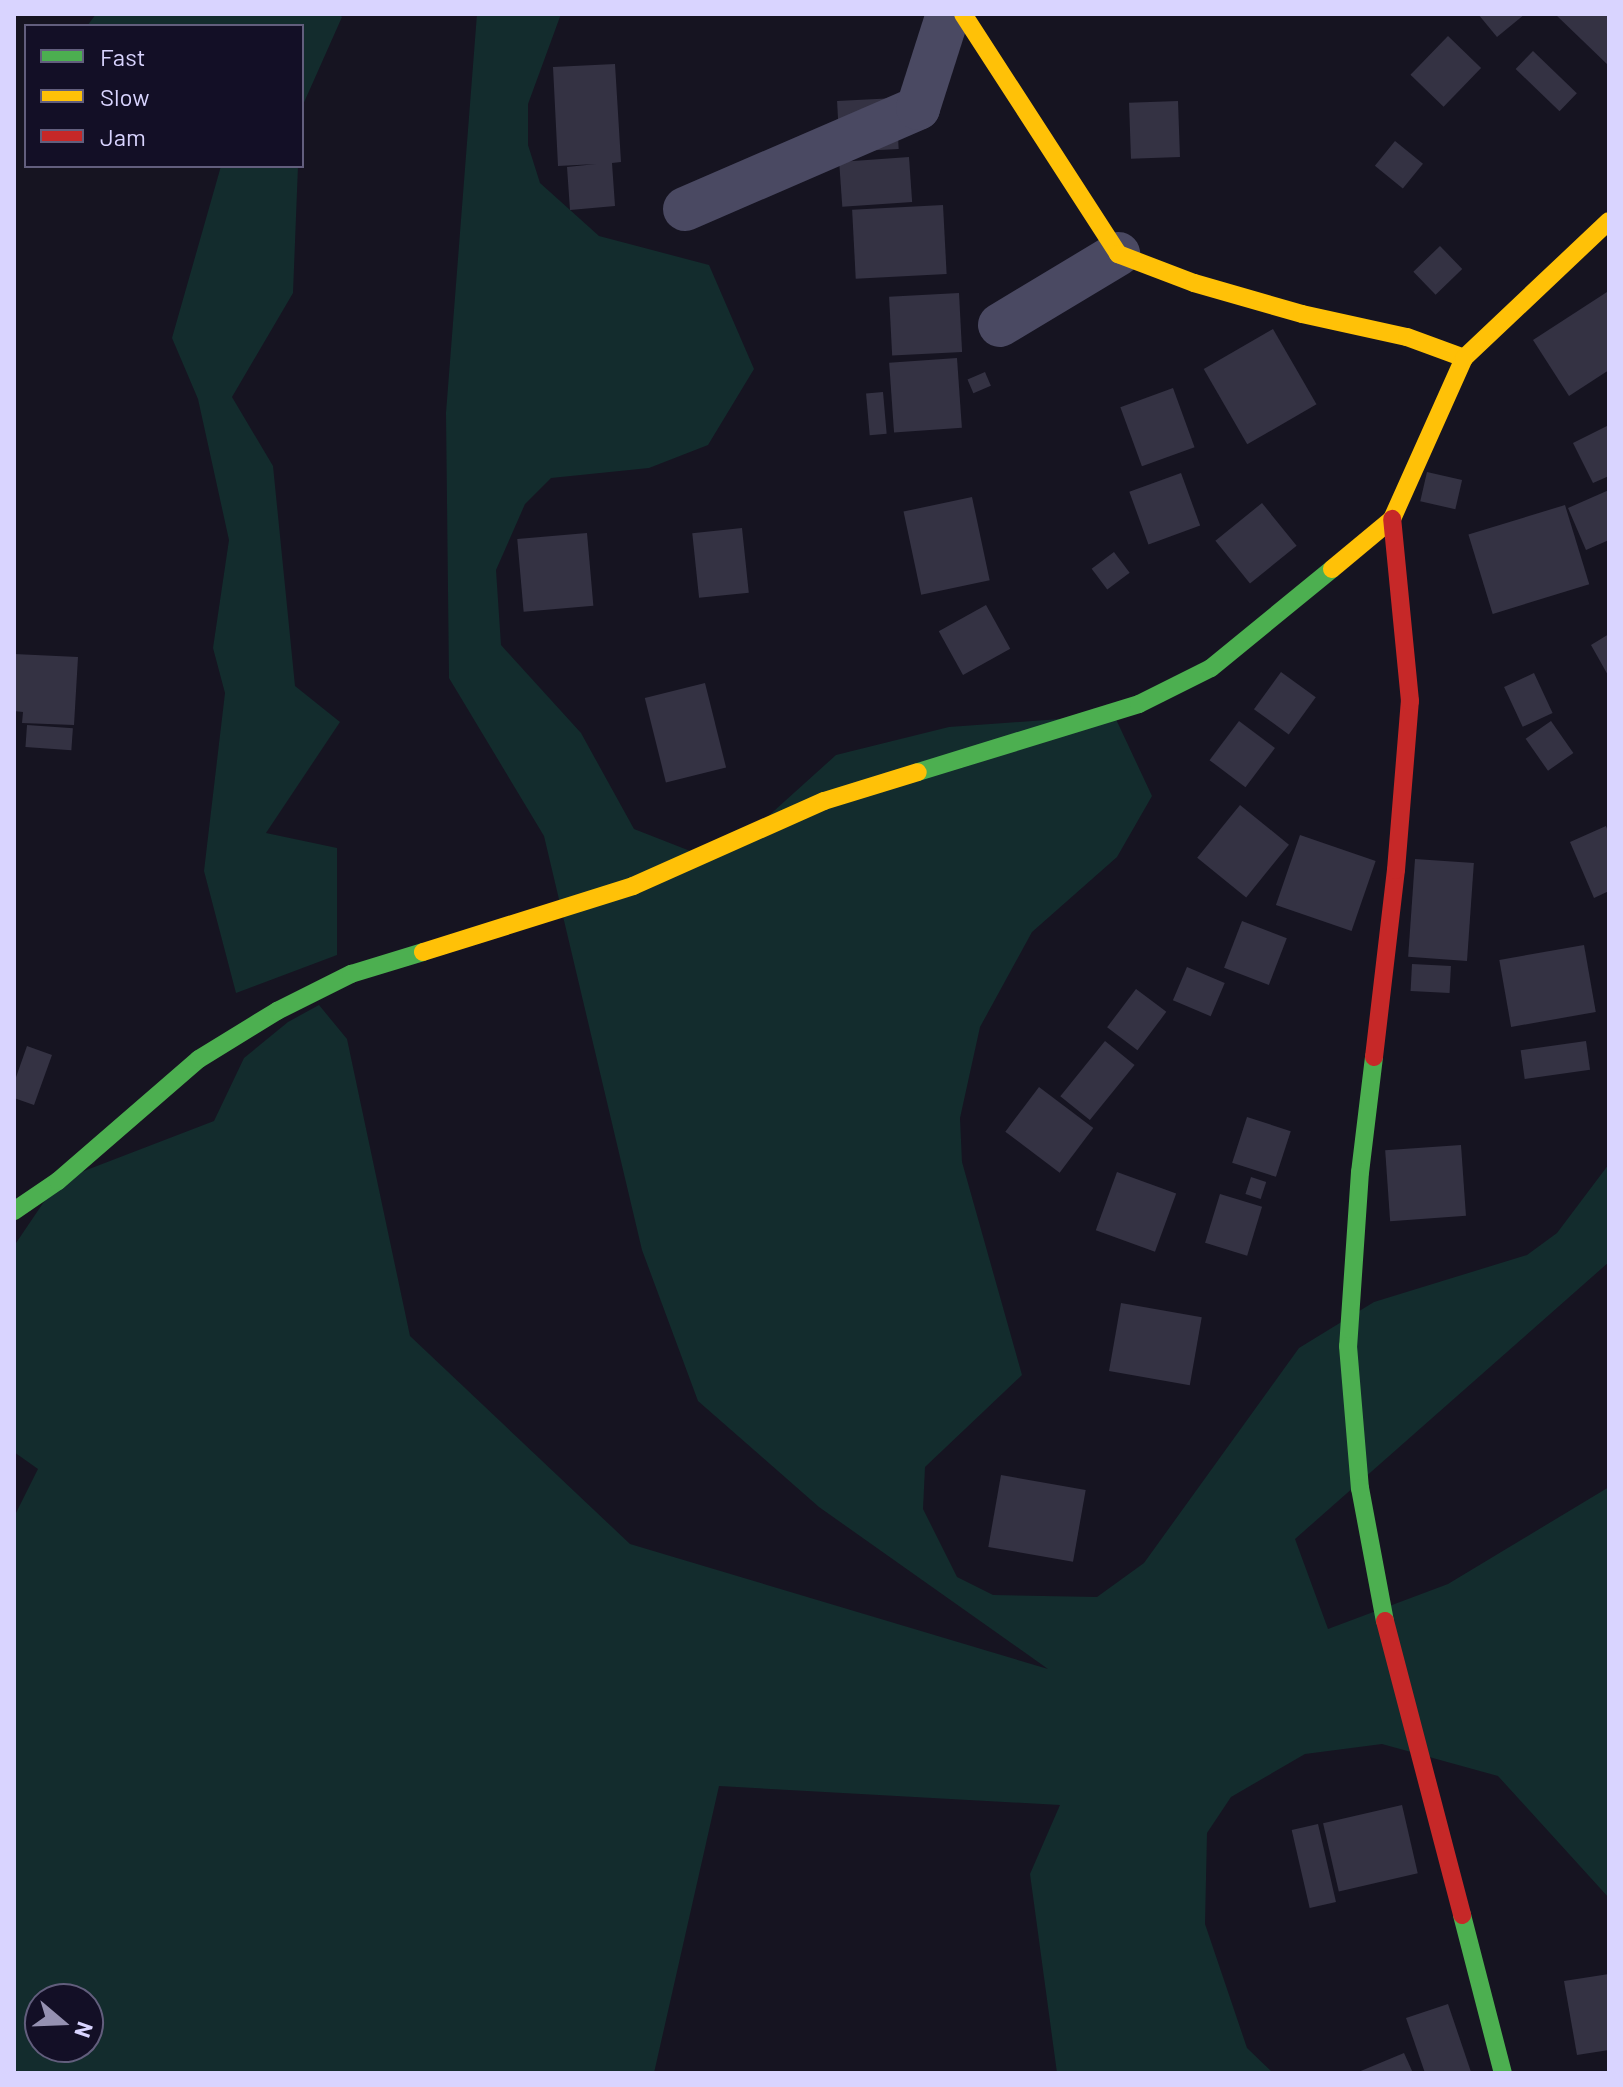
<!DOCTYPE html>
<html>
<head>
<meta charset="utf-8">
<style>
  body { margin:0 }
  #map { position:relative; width:1623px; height:2087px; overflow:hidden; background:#161421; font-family:Barlow,sans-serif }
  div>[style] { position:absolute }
  .green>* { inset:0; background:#132c2d }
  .building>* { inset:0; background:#343243; transform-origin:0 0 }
  .street>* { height:44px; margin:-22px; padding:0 22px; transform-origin:22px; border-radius:22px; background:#4a4962 }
  .fast>* { height:18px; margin:-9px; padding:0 9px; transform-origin:9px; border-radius:9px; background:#4caf50 }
  .slow>* { height:18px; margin:-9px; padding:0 9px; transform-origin:9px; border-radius:9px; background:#ffc107 }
  .jam>* { height:18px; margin:-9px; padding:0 9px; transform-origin:9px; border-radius:9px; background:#c62828 }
  span { translate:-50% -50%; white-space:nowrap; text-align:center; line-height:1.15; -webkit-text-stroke:8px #130f26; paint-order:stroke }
  .frame { position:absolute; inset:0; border:16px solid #d9d4ff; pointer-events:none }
  .legend { position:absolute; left:24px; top:24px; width:280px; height:144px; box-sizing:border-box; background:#130f26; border:2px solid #625e7d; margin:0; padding:10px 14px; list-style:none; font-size:24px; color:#d9d4ff }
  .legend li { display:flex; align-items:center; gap:16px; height:40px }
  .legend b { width:40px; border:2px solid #625e7d }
  .north { position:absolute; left:24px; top:1983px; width:80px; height:80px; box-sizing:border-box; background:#130f26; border:2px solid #625e7d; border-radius:50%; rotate:109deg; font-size:22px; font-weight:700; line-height:32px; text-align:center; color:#d9d4ff }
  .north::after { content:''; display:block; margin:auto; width:28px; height:36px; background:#9591b1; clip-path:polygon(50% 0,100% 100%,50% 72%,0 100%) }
</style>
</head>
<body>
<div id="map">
  <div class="green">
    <div style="clip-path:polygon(96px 14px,339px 14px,342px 17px,302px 107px,302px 26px,87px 26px)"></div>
    <div style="clip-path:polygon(evenodd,477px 14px,561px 14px,528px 104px,528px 145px,540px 183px,599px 236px,709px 265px,754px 369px,708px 445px,649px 468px,551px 478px,525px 504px,496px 570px,501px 645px,581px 733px,634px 829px,703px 856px,744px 838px,836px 755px,949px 727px,1114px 715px,1152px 796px,1117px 857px,1032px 932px,980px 1027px,960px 1118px,962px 1162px,1022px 1375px,925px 1467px,923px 1509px,957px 1577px,993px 1595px,1097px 1597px,1144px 1563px,1299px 1348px,1374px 1302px,1527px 1255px,1557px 1233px,1609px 1164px,1609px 1262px,1295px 1539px,1328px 1629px,1448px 1584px,1609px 1487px,1609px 1898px,1498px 1776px,1382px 1744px,1305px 1754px,1231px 1797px,1207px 1833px,1205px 1924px,1247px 2048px,1273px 2073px,1057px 2073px,1030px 1874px,1060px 1805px,719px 1786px,654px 2073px,14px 2073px,14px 1517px,38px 1469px,14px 1452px,14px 1246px,58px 1181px,214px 1121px,244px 1058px,288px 1022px,319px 1005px,347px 1039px,410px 1336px,630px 1544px,1048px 1669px,819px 1507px,698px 1401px,642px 1250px,544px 836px,449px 678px,446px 413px,477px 14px,40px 1999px,88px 1999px,88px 2047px,40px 2047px,40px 1999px)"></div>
    <div style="clip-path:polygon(221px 166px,298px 166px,293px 293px,232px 397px,273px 466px,295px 686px,340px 722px,266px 833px,337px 848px,337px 955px,236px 993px,204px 871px,225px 693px,213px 648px,229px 540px,198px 399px,172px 338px)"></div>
  </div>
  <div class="building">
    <div style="clip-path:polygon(1478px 14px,1525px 14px,1497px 37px)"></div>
    <div style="clip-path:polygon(1555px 14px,1609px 14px,1609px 66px)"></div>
    <div style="left:1448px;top:36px;width:46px;height:54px;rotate:44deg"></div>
    <div style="left:1533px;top:51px;width:61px;height:25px;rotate:44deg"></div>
    <div style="clip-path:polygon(615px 64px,621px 162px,612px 163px,615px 206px,570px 210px,567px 167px,596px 164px,558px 166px,553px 67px)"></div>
    <div style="left:896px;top:98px;width:51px;height:59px;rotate:87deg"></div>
    <div style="left:1178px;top:101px;width:56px;height:49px;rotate:88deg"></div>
    <div style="left:1395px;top:141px;width:36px;height:32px;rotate:39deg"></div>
    <div style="left:909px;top:157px;width:45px;height:70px;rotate:86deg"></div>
    <div style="left:943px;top:205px;width:69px;height:91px;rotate:87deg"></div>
    <div style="left:1440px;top:246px;width:32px;height:37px;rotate:46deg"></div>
    <div style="clip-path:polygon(1607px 292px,1609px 370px,1569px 396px,1533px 340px)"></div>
    <div style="left:959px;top:293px;width:59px;height:70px;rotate:87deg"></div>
    <div style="left:1273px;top:329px;width:87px;height:80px;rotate:60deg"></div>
    <div style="left:957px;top:358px;width:70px;height:68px;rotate:86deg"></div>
    <div style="left:985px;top:372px;width:15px;height:19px;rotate:67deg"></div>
    <div style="left:1173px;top:388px;width:63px;height:56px;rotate:70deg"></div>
    <div style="left:883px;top:392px;width:42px;height:17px;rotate:85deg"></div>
    <div style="clip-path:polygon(1607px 426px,1609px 476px,1593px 483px,1573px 443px)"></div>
    <div style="left:1427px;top:472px;width:36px;height:30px;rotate:13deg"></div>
    <div style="left:1181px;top:473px;width:56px;height:55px;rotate:70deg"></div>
    <div style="clip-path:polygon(1609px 490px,1609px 540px,1586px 550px,1568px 508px)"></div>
    <div style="left:972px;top:497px;width:85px;height:70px;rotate:78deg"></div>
    <div style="left:1262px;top:503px;width:55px;height:60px;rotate:51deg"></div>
    <div style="left:1565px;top:505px;width:83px;height:101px;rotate:73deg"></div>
    <div style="left:742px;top:528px;width:65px;height:50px;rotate:84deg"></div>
    <div style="left:587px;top:533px;width:73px;height:70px;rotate:85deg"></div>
    <div style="left:1114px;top:552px;width:26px;height:28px;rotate:53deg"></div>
    <div style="left:986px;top:605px;width:50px;height:54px;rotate:61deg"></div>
    <div style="clip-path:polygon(1609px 634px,1609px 677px,1591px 645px)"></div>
    <div style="clip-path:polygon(14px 654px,78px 657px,74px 725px,22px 723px,23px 712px,14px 711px)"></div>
    <div style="left:1281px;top:672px;width:43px;height:46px;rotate:36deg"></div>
    <div style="left:1534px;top:673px;width:44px;height:33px;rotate:65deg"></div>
    <div style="left:705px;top:683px;width:87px;height:62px;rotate:76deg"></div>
    <div style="left:1239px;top:721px;width:45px;height:49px;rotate:37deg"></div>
    <div style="left:1551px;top:721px;width:39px;height:31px;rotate:55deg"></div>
    <div style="left:27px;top:725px;width:46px;height:22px;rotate:4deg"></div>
    <div style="left:1240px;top:805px;width:63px;height:68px;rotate:39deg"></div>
    <div style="clip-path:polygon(1606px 826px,1609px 834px,1609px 891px,1594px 898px,1570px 842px)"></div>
    <div style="left:1300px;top:835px;width:80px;height:74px;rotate:19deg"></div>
    <div style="left:1415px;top:859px;width:59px;height:98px;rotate:4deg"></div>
    <div style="left:1242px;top:921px;width:48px;height:50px;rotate:21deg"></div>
    <div style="left:1584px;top:945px;width:68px;height:86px;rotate:80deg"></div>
    <div style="left:1412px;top:964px;width:39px;height:27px;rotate:3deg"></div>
    <div style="left:1187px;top:967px;width:41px;height:36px;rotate:23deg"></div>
    <div style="left:1136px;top:989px;width:38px;height:48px;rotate:37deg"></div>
    <div style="left:1105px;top:1041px;width:38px;height:71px;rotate:39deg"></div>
    <div style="left:1586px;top:1041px;width:29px;height:66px;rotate:82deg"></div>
    <div style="clip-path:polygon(27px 1046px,52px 1055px,34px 1105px,14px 1098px,14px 1083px)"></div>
    <div style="left:1039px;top:1087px;width:68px;height:56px;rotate:37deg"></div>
    <div style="left:1247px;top:1117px;width:46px;height:48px;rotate:18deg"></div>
    <div style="left:1461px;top:1145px;width:71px;height:76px;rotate:86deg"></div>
    <div style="left:1117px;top:1172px;width:63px;height:62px;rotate:20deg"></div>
    <div style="left:1251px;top:1177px;width:16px;height:18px;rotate:18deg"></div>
    <div style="left:1220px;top:1194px;width:44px;height:51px;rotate:17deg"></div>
    <div style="left:1121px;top:1303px;width:82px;height:69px;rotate:10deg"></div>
    <div style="left:1001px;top:1475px;width:86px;height:73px;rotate:10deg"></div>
    <div style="left:1402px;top:1805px;width:70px;height:81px;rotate:77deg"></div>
    <div style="left:1318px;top:1824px;width:80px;height:27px;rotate:77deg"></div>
    <div style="clip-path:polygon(1609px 1974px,1609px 2050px,1577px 2055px,1564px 1981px)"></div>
    <div style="clip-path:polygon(1448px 2004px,1471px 2072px,1425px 2073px,1406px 2018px)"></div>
    <div style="clip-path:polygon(1404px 2053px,1413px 2073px,1356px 2073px)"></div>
  </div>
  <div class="street">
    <div style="left:685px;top:209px;width:254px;rotate:-23.4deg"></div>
    <div style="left:918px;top:108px;width:99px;rotate:-72.3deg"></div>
    <div style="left:1000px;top:325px;width:138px;rotate:-31deg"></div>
  </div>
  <div class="fast">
    <div style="left:918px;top:772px;width:231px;rotate:-17.1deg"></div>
    <div style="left:1139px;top:704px;width:80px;rotate:-26.6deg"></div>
    <div style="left:1211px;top:668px;width:156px;rotate:-39.3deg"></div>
    <div style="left:1374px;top:1057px;width:116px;rotate:96.9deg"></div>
    <div style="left:1360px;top:1172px;width:174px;rotate:93.9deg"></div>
    <div style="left:1348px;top:1346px;width:143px;rotate:85.2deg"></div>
    <div style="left:1360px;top:1488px;width:135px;rotate:79.4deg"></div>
    <div style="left:14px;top:1211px;width:53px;rotate:-34.3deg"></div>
    <div style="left:58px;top:1181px;width:186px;rotate:-40.9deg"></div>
    <div style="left:199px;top:1059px;width:92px;rotate:-31.6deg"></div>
    <div style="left:277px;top:1011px;width:83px;rotate:-26.6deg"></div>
    <div style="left:351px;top:974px;width:75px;rotate:-17deg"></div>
    <div style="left:1462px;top:1915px;width:163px;rotate:75.5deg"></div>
  </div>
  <div class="slow">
    <div style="left:963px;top:14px;width:286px;rotate:57.1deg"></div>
    <div style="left:1118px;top:254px;width:81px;rotate:20.9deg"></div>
    <div style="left:1194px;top:283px;width:112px;rotate:16deg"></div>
    <div style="left:1302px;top:314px;width:107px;rotate:12.4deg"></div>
    <div style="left:1407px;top:337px;width:61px;rotate:20.2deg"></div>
    <div style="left:1332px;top:569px;width:78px;rotate:-39.8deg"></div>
    <div style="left:1392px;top:519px;width:176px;rotate:-65.9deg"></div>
    <div style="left:1464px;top:358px;width:199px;rotate:-43.4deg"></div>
    <div style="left:423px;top:952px;width:220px;rotate:-17.4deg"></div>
    <div style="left:633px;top:886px;width:209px;rotate:-24deg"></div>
    <div style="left:824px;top:801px;width:98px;rotate:-17.1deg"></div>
  </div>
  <div class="jam">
    <div style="left:1374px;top:1057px;width:188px;rotate:-83.3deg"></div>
    <div style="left:1396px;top:870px;width:170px;rotate:-85.3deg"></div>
    <div style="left:1410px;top:701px;width:183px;rotate:-95.6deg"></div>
    <div style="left:1385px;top:1621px;width:304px;rotate:75.3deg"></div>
  </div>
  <div class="frame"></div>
  <ul class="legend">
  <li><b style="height:10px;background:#4caf50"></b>Fast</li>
  <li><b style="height:10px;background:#ffc107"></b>Slow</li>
  <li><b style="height:10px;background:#c62828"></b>Jam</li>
  </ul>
  <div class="north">N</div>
</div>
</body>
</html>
